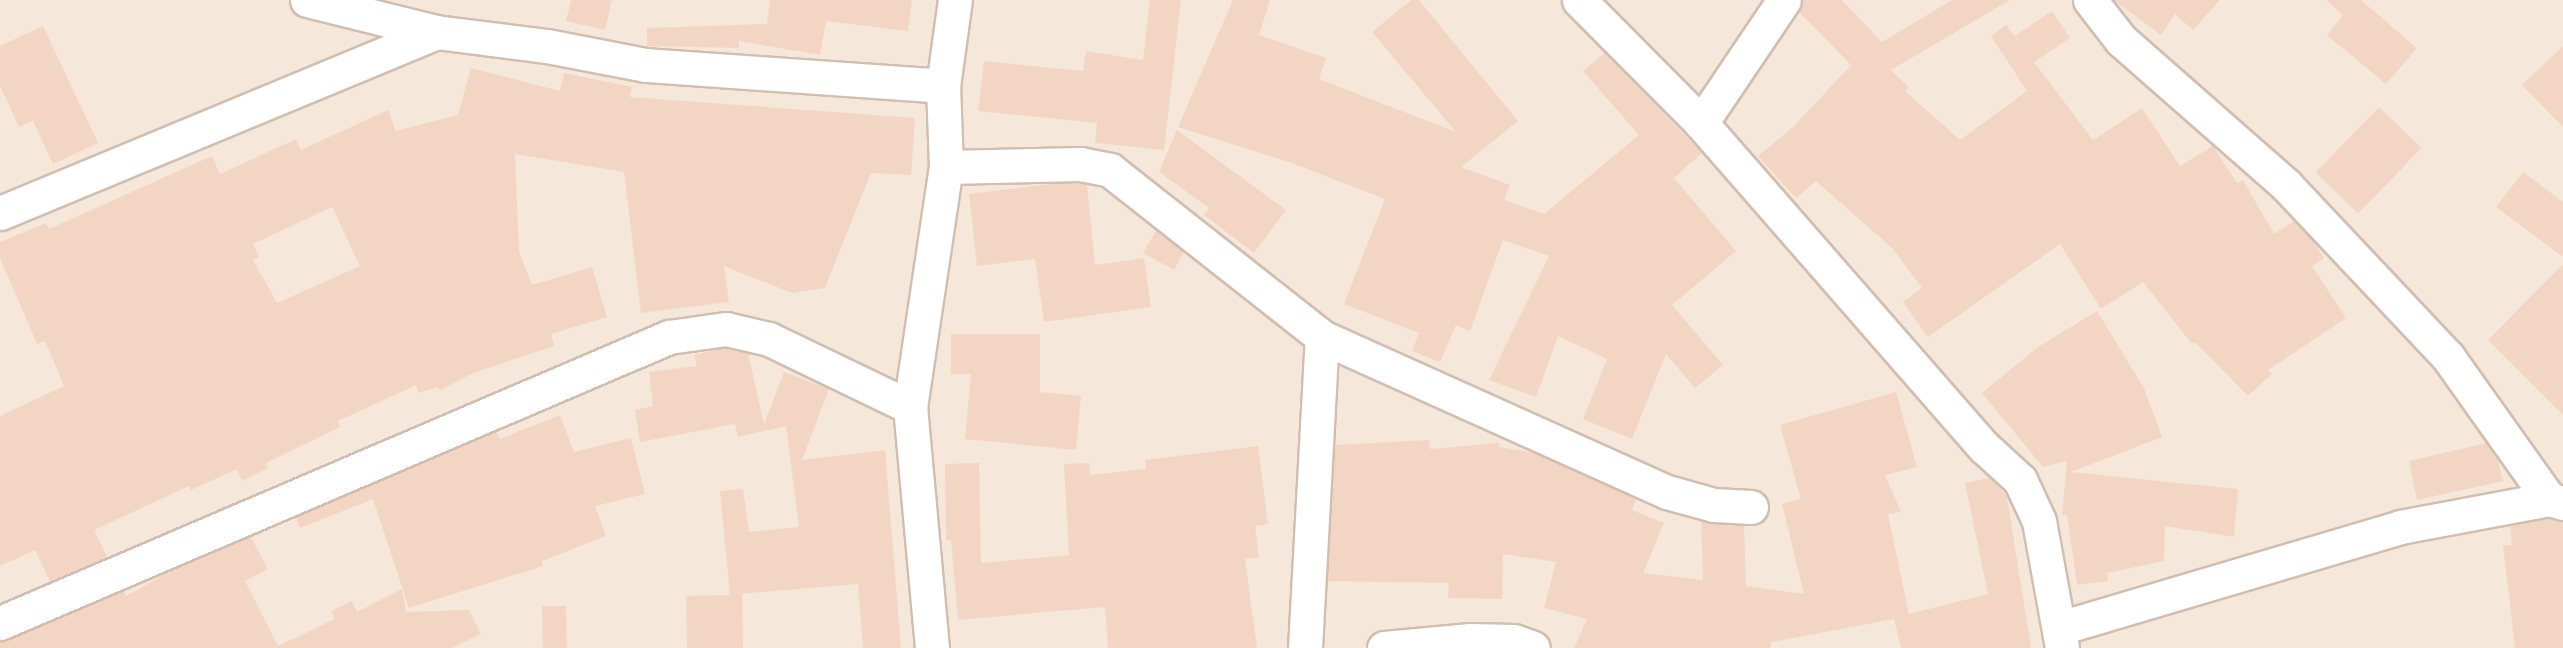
<!DOCTYPE html>
<html>
<head>
<meta charset="utf-8">
<style>
  body { margin:0 }
  #map { position:relative; width:2563px; height:648px; overflow:hidden; background:#fdf6ec; font-family:"Public Sans",sans-serif }
  div>[style] { position:absolute }
  .residential>* { inset:0; background:#f5e8da; transform-origin:0 0 }
  .building>* { inset:0; background:#f3d5c3; transform-origin:0 0 }
  .roads { filter:drop-shadow(2px 0 #d1beb0) drop-shadow(-2px 0 #d1beb0) drop-shadow(0 2px #d1beb0) drop-shadow(0 -2px #d1beb0) }
  .minor>* { height:33px; margin:-16.5px; padding:0 16.5px; transform-origin:16.5px; border-radius:16.5px; background:#fff }
  span { translate:-50% -50%; white-space:nowrap; text-align:center; line-height:1.15; -webkit-text-stroke:4.5px #fffaf3; paint-order:stroke }
</style>
</head>
<body>
<div id="map">
  <div class="residential">
    <div style="left:0;top:0;width:2563px;height:648px"></div>
  </div>
  <div class="building">
    <div style="clip-path:polygon(571px 0,612px 0,605px 30px,566px 21px)"></div>
    <div style="clip-path:polygon(770px 0,912px 0,908px 31px,826px 21px,820px 55px,739px 41px,739px 48px,647px 46px,647px 28px,767px 24px)"></div>
    <div style="clip-path:polygon(1150px 0,1181px 0,1164px 150px,1095px 143px,1097px 123px,978px 111px,984px 61px,1083px 71px,1086px 51px,1143px 60px)"></div>
    <div style="clip-path:polygon(1233px 0,1270px 0,1259px 35px,1326px 58px,1319px 79px,1456px 132px,1372px 32px,1411px 0,1419px 0,1518px 121px,1461px 167px,1510px 185px,1504px 200px,1544px 214px,1639px 135px,1583px 71px,1605px 53px,1702px 153px,1674px 178px,1736px 251px,1672px 305px,1723px 365px,1695px 388px,1666px 354px,1632px 439px,1583px 419px,1607px 359px,1558px 336px,1536px 397px,1489px 380px,1549px 256px,1503px 240px,1470px 331px,1456px 325px,1440px 362px,1412px 351px,1419px 333px,1344px 304px,1385px 199px,1289px 162px,1178px 127px)"></div>
    <div style="clip-path:polygon(1803px 0,1842px 0,1882px 42px,1952px 0,2010px 0,1891px 70px,1909px 87px,1905px 91px,1960px 140px,2027px 91px,1991px 36px,2006px 25px,2015px 36px,2052px 11px,2070px 38px,2034px 62px,2093px 140px,2142px 108px,2180px 166px,2213px 146px,2237px 183px,2243px 180px,2274px 234px,2294px 221px,2311px 239px,2324px 258px,2312px 266px,2346px 318px,2268px 370px,2272px 374px,2248px 396px,2195px 342px,2192px 344px,2143px 282px,2101px 309px,2060px 244px,1928px 337px,1903px 302px,1922px 288px,1893px 249px,1816px 181px,1796px 198px,1758px 156px,1792px 128px,1851px 65px,1799px 12px)"></div>
    <div style="clip-path:polygon(2114px 0,2220px 0,2193px 30px,2175px 14px,2161px 35px)"></div>
    <div style="clip-path:polygon(2326px 0,2361px 0,2417px 48px,2386px 84px,2327px 35px,2343px 15px)"></div>
    <div style="clip-path:polygon(43px 26px,98px 143px,53px 164px,33px 121px,19px 127px,0 86px,0 46px)"></div>
    <div style="clip-path:polygon(2563px 46px,2563px 127px,2522px 85px)"></div>
    <div style="clip-path:polygon(evenodd,471px 68px,560px 91px,564px 73px,632px 87px,630px 97px,915px 118px,911px 175px,871px 173px,825px 288px,792px 293px,724px 266px,729px 302px,641px 313px,624px 172px,515px 154px,519px 252px,532px 285px,592px 267px,607px 317px,551px 334px,554px 346px,473px 373px,439px 391px,438px 387px,418px 393px,416px 385px,338px 421px,340px 427px,266px 463px,268px 468px,242px 481px,237px 469px,191px 490px,189px 486px,94px 530px,107px 557px,50px 581px,35px 550px,0 566px,0 416px,64px 386px,45px 341px,37px 344px,0 258px,0 242px,46px 223px,49px 229px,212px 156px,220px 174px,296px 139px,301px 150px,388px 110px,396px 131px,458px 115px,471px 68px,332px 207px,360px 266px,277px 303px,253px 260px,259px 257px,253px 244px,332px 207px)"></div>
    <div style="left:2379px;top:107px;width:59px;height:91px;rotate:44deg"></div>
    <div style="clip-path:polygon(1177px 130px,1286px 210px,1254px 253px,1204px 215px,1209px 208px,1159px 172px)"></div>
    <div style="clip-path:polygon(2523px 172px,2563px 202px,2563px 257px,2496px 207px)"></div>
    <div style="clip-path:polygon(1058px 183px,1087px 184px,1095px 265px,1144px 258px,1151px 307px,1044px 322px,1035px 259px,977px 266px,969px 194px)"></div>
    <div style="clip-path:polygon(1156px 231px,1184px 252px,1174px 270px,1143px 253px)"></div>
    <div style="clip-path:polygon(2563px 264px,2563px 415px,2488px 340px)"></div>
    <div style="clip-path:polygon(2097px 311px,2144px 388px,2162px 437px,2071px 472px,2238px 489px,2234px 537px,2165px 526px,2164px 561px,2107px 573px,2108px 581px,2077px 585px,2067px 515px,2062px 515px,2067px 461px,2043px 467px,1982px 393px,2038px 347px)"></div>
    <div style="clip-path:polygon(951px 334px,1040px 334px,1040px 392px,1081px 396px,1076px 450px,965px 439px,971px 374px,951px 374px)"></div>
    <div style="clip-path:polygon(725px 348px,748px 353px,764px 424px,784px 372px,829px 389px,802px 460px,885px 450px,901px 648px,863px 648px,858px 584px,737px 594px,742px 594px,743px 648px,687px 648px,686px 596px,730px 595px,720px 491px,743px 489px,749px 532px,799px 527px,786px 426px,738px 437px,735px 424px,640px 442px,635px 410px,653px 406px,649px 372px,697px 366px,694px 355px)"></div>
    <div style="clip-path:polygon(1896px 392px,1917px 467px,1885px 475px,1901px 512px,1888px 514px,1909px 614px,1988px 594px,1965px 483px,1990px 478px,2007px 497px,2031px 648px,1901px 648px,1894px 619px,1771px 642px,1770px 648px,1574px 648px,1587px 619px,1544px 608px,1556px 562px,1503px 554px,1502px 599px,1448px 598px,1449px 583px,1327px 581px,1335px 445px,1429px 440px,1430px 449px,1499px 443px,1499px 447px,1531px 452px,1636px 499px,1632px 510px,1664px 523px,1643px 573px,1703px 580px,1701px 521px,1744px 525px,1746px 586px,1804px 594px,1782px 504px,1801px 499px,1780px 425px)"></div>
    <div style="clip-path:polygon(560px 415px,574px 452px,631px 438px,645px 494px,595px 506px,606px 536px,542px 561px,543px 566px,409px 608px,373px 499px,300px 528px,296px 517px,496px 431px,500px 439px)"></div>
    <div style="clip-path:polygon(2487px 443px,2498px 460px,2503px 481px,2417px 500px,2409px 461px)"></div>
    <div style="clip-path:polygon(1258px 446px,1268px 524px,1255px 526px,1259px 557px,1245px 559px,1257px 648px,1108px 648px,1105px 607px,958px 620px,951px 540px,946px 540px,945px 464px,979px 463px,981px 563px,1069px 555px,1064px 464px,1089px 463px,1090px 475px,1146px 469px,1145px 460px)"></div>
    <div style="clip-path:polygon(2548px 518px,2563px 521px,2563px 648px,2515px 648px,2503px 545px,2512px 545px,2510px 525px)"></div>
    <div style="clip-path:polygon(250px 536px,268px 569px,245px 581px,278px 646px,335px 619px,331px 611px,352px 601px,357px 612px,402px 589px,406px 612px,469px 610px,481px 634px,452px 648px,0 648px,0 641px,124px 591px,126px 596px,177px 568px)"></div>
    <div style="left:566px;top:606px;width:42px;height:24px;rotate:89deg"></div>
  </div>
  <div class="roads">
    <div class="minor">
      <div style="left:307px;top:0;width:133px;rotate:13.9deg"></div>
      <div style="left:436px;top:32px;width:112px;rotate:7.2deg"></div>
      <div style="left:547px;top:46px;width:101px;rotate:10.9deg"></div>
      <div style="left:646px;top:65px;width:298px;rotate:4deg"></div>
      <div style="left:1579px;top:0;width:173px;rotate:45.2deg"></div>
      <div style="left:1701px;top:123px;width:430px;rotate:48.9deg"></div>
      <div style="left:1984px;top:447px;width:49px;rotate:42.5deg"></div>
      <div style="left:2020px;top:480px;width:45px;rotate:65.1deg"></div>
      <div style="left:2039px;top:521px;width:129px;rotate:79.7deg"></div>
      <div style="left:2090px;top:0;width:51px;rotate:52.2deg"></div>
      <div style="left:2121px;top:40px;width:220px;rotate:41.3deg"></div>
      <div style="left:2286px;top:185px;width:236px;rotate:46.7deg"></div>
      <div style="left:2448px;top:357px;width:174px;rotate:54.6deg"></div>
      <div style="left:1701px;top:123px;width:148px;rotate:-56deg"></div>
      <div style="left:946px;top:167px;width:134px;rotate:-1.3deg"></div>
      <div style="left:1080px;top:164px;width:31px;rotate:11deg"></div>
      <div style="left:1110px;top:170px;width:270px;rotate:38.2deg"></div>
      <div style="left:1322px;top:337px;width:378px;rotate:24.2deg"></div>
      <div style="left:1667px;top:492px;width:49px;rotate:15.5deg"></div>
      <div style="left:1714px;top:505px;width:37px;rotate:3deg"></div>
      <div style="left:0;top:213px;width:472px;rotate:-22.5deg"></div>
      <div style="left:0;top:623px;width:728px;rotate:-23.15deg"></div>
      <div style="left:669px;top:337px;width:58px;rotate:-8deg"></div>
      <div style="left:726px;top:329px;width:44px;rotate:13.1deg"></div>
      <div style="left:769px;top:339px;width:157px;rotate:25.7deg"></div>
      <div style="left:2060px;top:628px;width:355px;rotate:-16.5deg"></div>
      <div style="left:2400px;top:527px;width:152px;rotate:-10.6deg"></div>
      <div style="left:2549px;top:499px;width:15px;rotate:16deg"></div>
      <div style="left:932px;top:648px;width:242px;rotate:-95.2deg"></div>
      <div style="left:910px;top:407px;width:243px;rotate:-81.5deg"></div>
      <div style="left:946px;top:167px;width:81px;rotate:-92.1deg"></div>
      <div style="left:943px;top:86px;width:87px;rotate:-82.1deg"></div>
      <div style="left:1305px;top:648px;width:311px;rotate:-86.9deg"></div>
      <div style="left:1384px;top:648px;width:87px;rotate:-5.3deg"></div>
      <div style="left:1471px;top:640px;width:43px;rotate:1.3deg"></div>
      <div style="left:1514px;top:641px;width:20px;rotate:20deg"></div>
    </div>
  </div>
</div>
</body>
</html>
